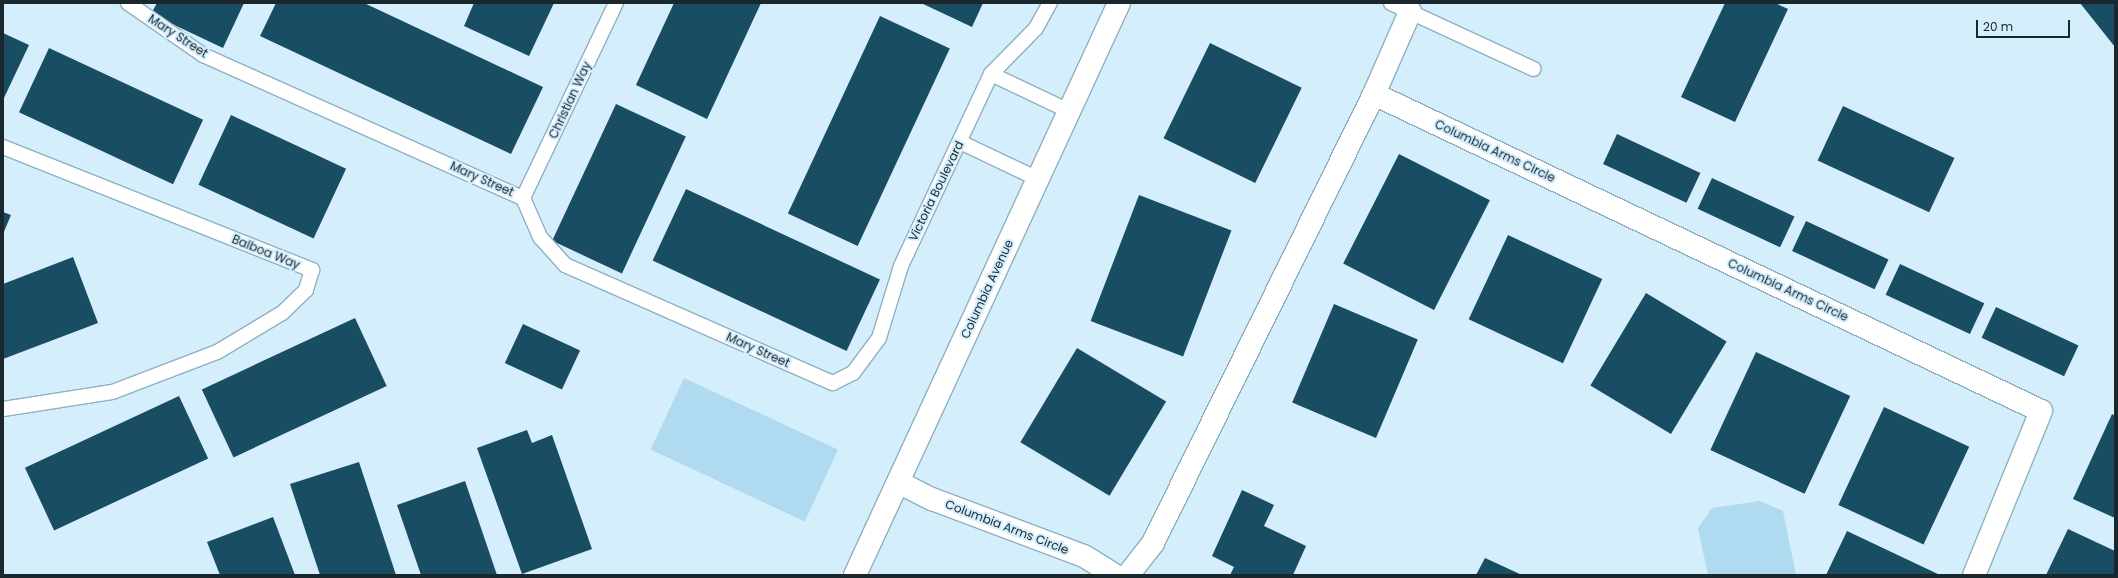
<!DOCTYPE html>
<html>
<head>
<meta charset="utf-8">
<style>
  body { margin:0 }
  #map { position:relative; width:2118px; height:578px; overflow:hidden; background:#d4eefc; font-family:Poppins,sans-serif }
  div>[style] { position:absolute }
  .green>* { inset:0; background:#afdaef; transform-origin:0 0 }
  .building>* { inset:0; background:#184d63; transform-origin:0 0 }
  .roads { filter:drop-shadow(1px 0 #90b0bf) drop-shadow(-1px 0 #90b0bf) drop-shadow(0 1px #90b0bf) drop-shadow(0 -1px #90b0bf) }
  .service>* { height:14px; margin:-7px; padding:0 7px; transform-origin:7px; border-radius:7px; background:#fff }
  .minor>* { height:22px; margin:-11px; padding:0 11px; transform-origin:11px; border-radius:11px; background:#fff }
  .tertiary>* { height:22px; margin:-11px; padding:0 11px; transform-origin:11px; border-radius:11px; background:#fff }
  span { translate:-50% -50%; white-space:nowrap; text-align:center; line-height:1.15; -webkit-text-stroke:4px #d4eefc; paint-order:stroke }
  .street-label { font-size:12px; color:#1a272d }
  .frame { position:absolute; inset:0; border:4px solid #1a272d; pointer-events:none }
  .scale { position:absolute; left:1976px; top:20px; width:94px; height:18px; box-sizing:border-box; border:2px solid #1a272d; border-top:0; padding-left:5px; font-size:12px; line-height:14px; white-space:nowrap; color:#1a272d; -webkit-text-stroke:3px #d4eefc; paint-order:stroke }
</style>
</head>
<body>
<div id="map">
  <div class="green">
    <div style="left:684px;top:378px;width:170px;height:79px;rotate:25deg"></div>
    <div style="clip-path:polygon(1760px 501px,1783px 511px,1796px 575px,1708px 575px,1698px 528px,1712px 508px)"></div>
  </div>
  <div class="building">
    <div style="clip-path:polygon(157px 3px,244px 3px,223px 48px,151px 14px)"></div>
    <div style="clip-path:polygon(276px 3px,364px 3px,543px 87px,511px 154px,260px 36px)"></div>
    <div style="clip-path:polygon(474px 3px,554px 3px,529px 56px,464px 26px)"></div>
    <div style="clip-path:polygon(674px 3px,761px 3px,707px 119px,636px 85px)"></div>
    <div style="clip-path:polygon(921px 3px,983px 3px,972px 27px)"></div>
    <div style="clip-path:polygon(1725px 3px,1775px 3px,1788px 9px,1735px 122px,1681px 97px)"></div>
    <div style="clip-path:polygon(2080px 3px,2115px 3px,2115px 47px)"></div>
    <div style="left:880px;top:16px;width:77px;height:218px;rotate:25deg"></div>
    <div style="clip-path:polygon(3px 33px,29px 45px,3px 100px)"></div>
    <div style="left:1210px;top:43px;width:102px;height:106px;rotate:26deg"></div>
    <div style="left:49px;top:48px;width:170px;height:71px;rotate:25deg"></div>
    <div style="left:616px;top:104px;width:77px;height:151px;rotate:25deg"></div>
    <div style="left:1843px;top:106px;width:123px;height:60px;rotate:25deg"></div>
    <div style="left:231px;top:115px;width:127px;height:77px;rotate:25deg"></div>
    <div style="left:1617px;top:134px;width:92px;height:33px;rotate:25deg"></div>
    <div style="left:1399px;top:154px;width:102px;height:123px;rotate:27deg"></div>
    <div style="left:1712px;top:178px;width:91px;height:34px;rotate:25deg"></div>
    <div style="left:686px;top:189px;width:214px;height:79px;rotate:25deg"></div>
    <div style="left:1139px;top:195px;width:99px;height:135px;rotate:21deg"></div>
    <div style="clip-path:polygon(3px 212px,11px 215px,3px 234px)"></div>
    <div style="left:1806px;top:221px;width:91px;height:33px;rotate:25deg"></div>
    <div style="left:1508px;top:235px;width:104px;height:93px;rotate:25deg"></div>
    <div style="clip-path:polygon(73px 257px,98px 323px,3px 359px,3px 284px)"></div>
    <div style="left:1900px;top:264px;width:93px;height:34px;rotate:25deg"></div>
    <div style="left:1646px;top:293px;width:94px;height:108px;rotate:31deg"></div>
    <div style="left:1334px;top:304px;width:91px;height:107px;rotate:23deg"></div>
    <div style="left:1996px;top:307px;width:91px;height:34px;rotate:25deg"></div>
    <div style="left:355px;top:318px;width:75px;height:169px;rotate:65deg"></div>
    <div style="left:523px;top:324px;width:63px;height:43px;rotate:25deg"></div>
    <div style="left:1077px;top:348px;width:104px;height:110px;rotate:31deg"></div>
    <div style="left:1756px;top:352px;width:104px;height:108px;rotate:25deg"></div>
    <div style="left:179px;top:396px;width:69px;height:170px;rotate:65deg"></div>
    <div style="left:1884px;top:407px;width:94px;height:108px;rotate:25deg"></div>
    <div style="clip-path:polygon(2112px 414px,2115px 416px,2115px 518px,2073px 499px)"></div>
    <div style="clip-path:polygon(527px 430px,532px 443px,552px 435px,592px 549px,522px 574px,477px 448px)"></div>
    <div style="clip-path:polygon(359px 462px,396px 575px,320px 575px,290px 484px)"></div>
    <div style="clip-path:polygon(465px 481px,497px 575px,421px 575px,397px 505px)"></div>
    <div style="clip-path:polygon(1242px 490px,1274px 505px,1264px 526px,1306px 546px,1293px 575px,1230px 575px,1234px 567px,1212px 556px)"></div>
    <div style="clip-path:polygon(273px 517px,295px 575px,220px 575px,207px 542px)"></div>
    <div style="clip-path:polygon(2068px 529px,2115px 551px,2115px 575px,2046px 575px)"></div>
    <div style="clip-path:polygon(1847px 531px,1940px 575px,1826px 575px)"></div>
    <div style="clip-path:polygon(1485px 558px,1522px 575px,1476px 575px)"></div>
  </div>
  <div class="roads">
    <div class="service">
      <div style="left:128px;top:3px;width:91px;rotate:34.7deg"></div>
      <div style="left:203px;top:55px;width:350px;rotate:24.1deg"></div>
      <div style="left:523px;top:198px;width:43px;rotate:66.4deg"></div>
      <div style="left:540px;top:237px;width:38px;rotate:48deg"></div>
      <div style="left:565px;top:265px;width:293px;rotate:23.8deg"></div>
      <div style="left:833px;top:383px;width:22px;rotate:-27deg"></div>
      <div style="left:853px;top:373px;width:44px;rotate:-53.4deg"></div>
      <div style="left:879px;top:338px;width:75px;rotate:-73deg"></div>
      <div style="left:901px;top:266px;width:212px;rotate:-64.9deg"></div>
      <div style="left:991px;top:74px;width:64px;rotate:-45.6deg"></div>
      <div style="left:1036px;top:28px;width:29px;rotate:-61deg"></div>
      <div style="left:1391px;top:3px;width:157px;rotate:24.8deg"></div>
      <div style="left:991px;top:74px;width:86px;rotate:25.4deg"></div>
      <div style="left:960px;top:142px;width:86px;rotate:25.4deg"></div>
      <div style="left:3px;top:147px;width:333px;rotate:21.7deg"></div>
      <div style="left:312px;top:270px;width:21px;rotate:107deg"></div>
      <div style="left:306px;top:290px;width:33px;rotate:136deg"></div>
      <div style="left:282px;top:313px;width:76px;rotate:149deg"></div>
      <div style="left:217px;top:352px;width:112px;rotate:159.1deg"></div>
      <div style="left:112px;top:392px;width:110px;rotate:171.1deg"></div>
      <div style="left:523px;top:198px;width:216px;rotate:-64.5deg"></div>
    </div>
    <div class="minor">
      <div style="left:1374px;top:94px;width:738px;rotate:25.42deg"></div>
      <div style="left:2041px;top:411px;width:177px;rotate:112.2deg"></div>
      <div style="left:898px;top:482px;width:38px;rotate:27deg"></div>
      <div style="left:932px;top:499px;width:162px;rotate:20.6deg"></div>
      <div style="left:1084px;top:556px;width:36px;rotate:32deg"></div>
      <div style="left:1128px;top:575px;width:41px;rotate:-52deg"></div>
      <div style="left:1153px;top:543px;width:500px;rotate:-63.79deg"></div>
      <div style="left:1374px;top:94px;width:90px;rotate:-66.3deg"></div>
    </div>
    <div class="tertiary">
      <div style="left:855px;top:575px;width:630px;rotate:-65.22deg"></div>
    </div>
  </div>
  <div class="street-label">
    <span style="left:178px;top:36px;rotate:33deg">Mary Street</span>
    <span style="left:570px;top:100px;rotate:-65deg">Christian Way</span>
    <span style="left:1495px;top:151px;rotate:25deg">Columbia Arms Circle</span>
    <span style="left:482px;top:179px;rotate:24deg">Mary Street</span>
    <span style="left:936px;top:191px;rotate:-64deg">Victoria Boulevard</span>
    <span style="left:266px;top:252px;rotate:22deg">Balboa Way</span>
    <span style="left:987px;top:289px;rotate:-65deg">Columbia Avenue</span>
    <span style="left:1788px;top:290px;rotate:25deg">Columbia Arms Circle</span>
    <span style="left:758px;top:350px;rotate:24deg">Mary Street</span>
    <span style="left:1007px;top:527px;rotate:21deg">Columbia Arms Circle</span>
  </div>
  <div class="frame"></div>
  <div class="scale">20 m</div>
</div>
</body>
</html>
